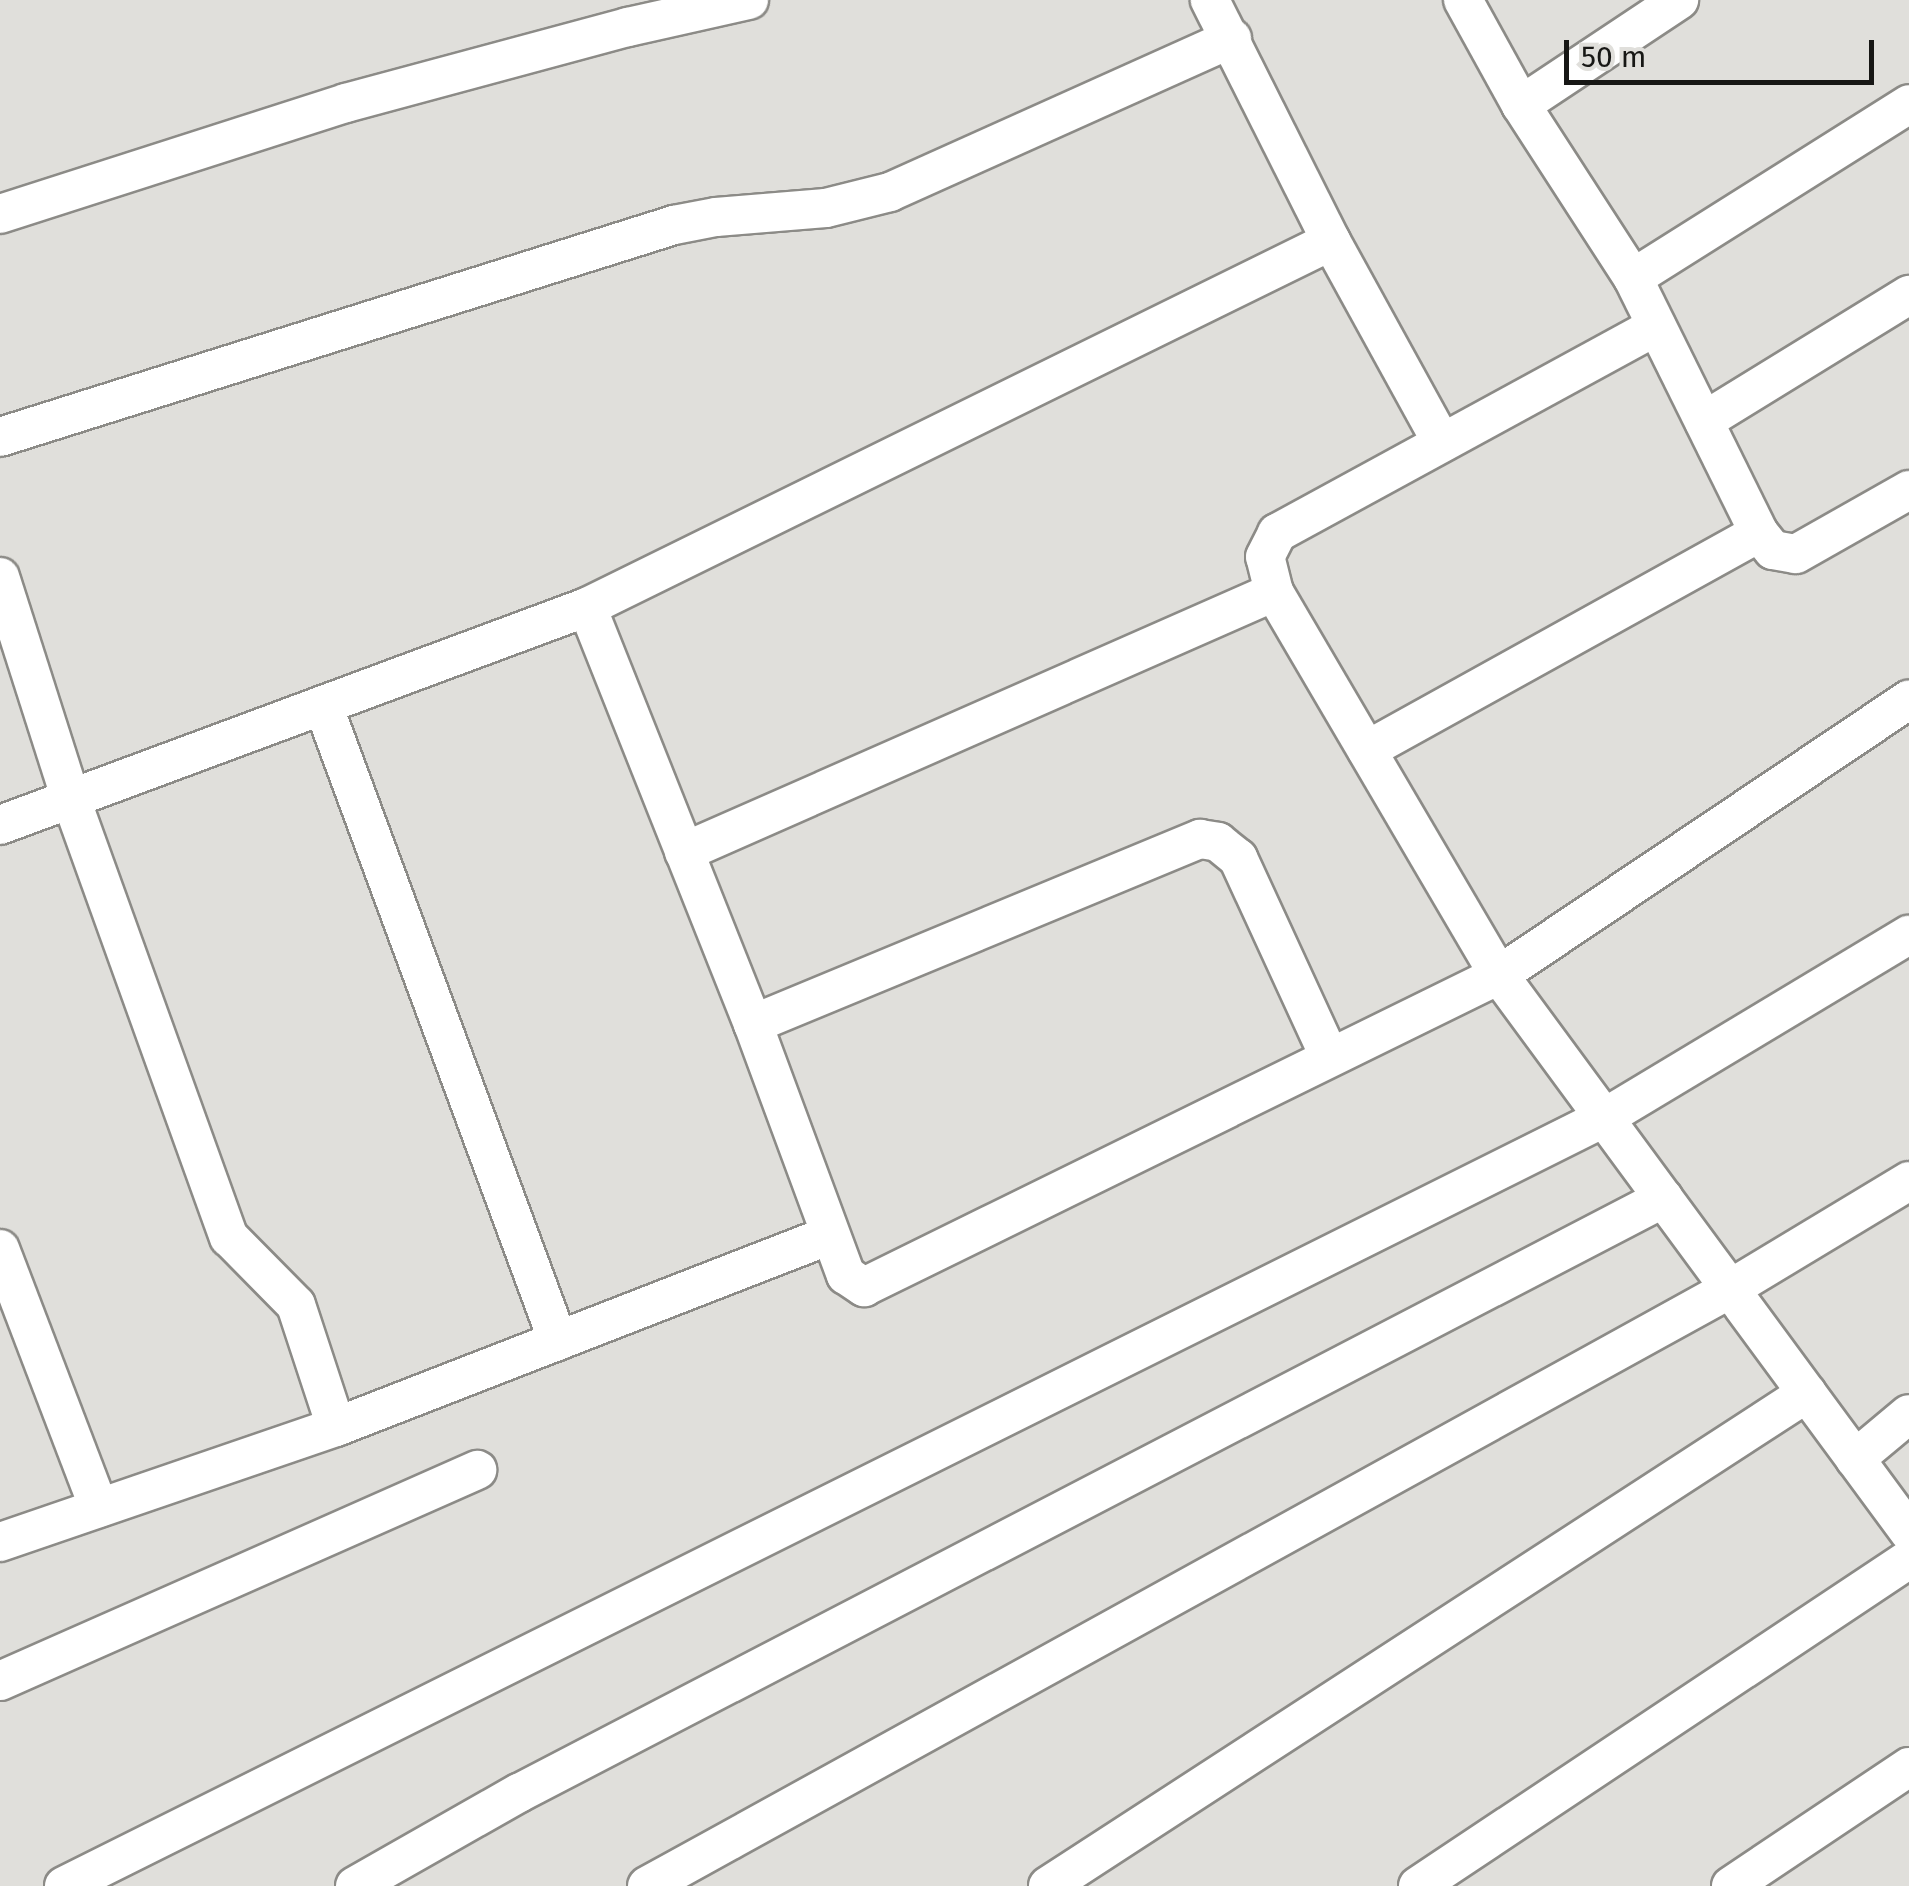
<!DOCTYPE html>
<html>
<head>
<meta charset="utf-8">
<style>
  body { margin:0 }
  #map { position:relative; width:1909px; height:1886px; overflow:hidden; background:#e0dfdb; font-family:"Fira Sans",sans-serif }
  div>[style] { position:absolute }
  .roads { filter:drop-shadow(2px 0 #8c8b87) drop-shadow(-2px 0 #8c8b87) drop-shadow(0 2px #8c8b87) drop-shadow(0 -2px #8c8b87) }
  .street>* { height:38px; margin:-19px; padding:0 19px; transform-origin:19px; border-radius:19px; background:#fff }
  span { translate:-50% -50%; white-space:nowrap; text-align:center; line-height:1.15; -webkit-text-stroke:10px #e0dfdb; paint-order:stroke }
  .scale { position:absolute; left:1564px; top:40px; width:310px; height:45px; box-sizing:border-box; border:5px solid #171715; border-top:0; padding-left:12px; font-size:30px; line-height:35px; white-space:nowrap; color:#171715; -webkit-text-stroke:8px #e0dfdb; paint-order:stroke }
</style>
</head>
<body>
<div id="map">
  <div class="roads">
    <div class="street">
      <div style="left:1463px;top:0;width:120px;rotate:61.1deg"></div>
      <div style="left:1521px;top:105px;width:206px;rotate:57.1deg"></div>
      <div style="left:1633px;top:278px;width:284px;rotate:63.7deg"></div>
      <div style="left:1521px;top:105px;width:190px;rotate:-33.6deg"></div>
      <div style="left:0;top:214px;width:363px;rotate:-17.8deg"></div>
      <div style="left:346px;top:103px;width:292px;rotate:-15.1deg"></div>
      <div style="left:628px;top:27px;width:124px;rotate:-12.6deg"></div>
      <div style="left:1331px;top:241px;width:230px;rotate:61.2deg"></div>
      <div style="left:1633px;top:278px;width:326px;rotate:-32.2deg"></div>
      <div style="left:1704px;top:421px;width:241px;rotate:-31.6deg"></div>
      <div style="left:0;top:437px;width:707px;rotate:-17.46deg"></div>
      <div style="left:674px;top:225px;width:43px;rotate:-10.8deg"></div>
      <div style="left:716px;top:217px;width:110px;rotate:-4.7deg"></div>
      <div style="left:826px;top:208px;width:66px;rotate:-14deg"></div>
      <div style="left:890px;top:192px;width:375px;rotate:-24.2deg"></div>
      <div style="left:0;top:577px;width:233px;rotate:72.3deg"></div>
      <div style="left:71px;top:799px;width:466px;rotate:70.2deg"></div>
      <div style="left:229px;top:1237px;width:95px;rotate:45.4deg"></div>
      <div style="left:296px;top:1305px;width:128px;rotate:71.8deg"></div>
      <div style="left:336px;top:1427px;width:355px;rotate:161.1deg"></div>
      <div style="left:1274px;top:592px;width:36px;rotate:-104deg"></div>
      <div style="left:1265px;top:557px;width:27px;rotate:-63deg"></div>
      <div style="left:1277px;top:533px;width:432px;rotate:-28.6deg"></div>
      <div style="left:587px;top:607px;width:449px;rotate:68.3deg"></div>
      <div style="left:753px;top:1024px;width:268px;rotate:69.7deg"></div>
      <div style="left:846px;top:1275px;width:22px;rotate:34deg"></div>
      <div style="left:864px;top:1287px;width:708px;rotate:-26.17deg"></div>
      <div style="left:1499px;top:975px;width:494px;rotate:-33.9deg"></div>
      <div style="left:323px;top:705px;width:678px;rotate:69.72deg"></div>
      <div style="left:1367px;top:750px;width:448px;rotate:-29deg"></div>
      <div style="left:1759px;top:533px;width:22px;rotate:51deg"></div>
      <div style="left:1773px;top:550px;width:23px;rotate:10deg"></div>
      <div style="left:1796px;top:554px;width:130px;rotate:-29.5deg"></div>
      <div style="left:0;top:825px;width:626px;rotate:-20.37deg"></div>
      <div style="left:587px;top:607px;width:829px;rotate:-26.19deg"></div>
      <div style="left:1331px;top:241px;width:270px;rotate:-116.7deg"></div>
      <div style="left:684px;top:852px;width:645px;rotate:-23.78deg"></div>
      <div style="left:1274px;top:592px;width:444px;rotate:59.6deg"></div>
      <div style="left:1499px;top:975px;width:692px;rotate:53.64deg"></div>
      <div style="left:753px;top:1024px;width:484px;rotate:-22.5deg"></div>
      <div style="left:1200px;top:839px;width:18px;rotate:9deg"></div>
      <div style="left:1218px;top:842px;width:26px;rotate:39deg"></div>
      <div style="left:1238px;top:858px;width:218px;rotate:65.3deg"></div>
      <div style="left:0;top:1249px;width:277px;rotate:69.1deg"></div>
      <div style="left:336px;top:1427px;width:530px;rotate:-21.24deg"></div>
      <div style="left:1855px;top:1459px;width:70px;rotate:-39.8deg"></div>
      <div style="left:0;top:1681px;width:522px;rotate:-23.86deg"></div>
      <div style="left:64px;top:1886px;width:1721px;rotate:-26.51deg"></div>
      <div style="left:1604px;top:1118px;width:356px;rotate:-31deg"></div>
      <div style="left:355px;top:1886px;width:189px;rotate:-29.6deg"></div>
      <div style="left:519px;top:1793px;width:1290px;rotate:-27.46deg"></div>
      <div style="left:647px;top:1886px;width:1237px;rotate:-28.87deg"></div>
      <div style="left:1730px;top:1289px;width:209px;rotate:-31.1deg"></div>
      <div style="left:1048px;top:1886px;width:905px;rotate:-33.01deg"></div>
      <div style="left:1418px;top:1886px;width:590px;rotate:-33.66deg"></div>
      <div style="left:1731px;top:1886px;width:214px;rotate:-33.8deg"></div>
    </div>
  </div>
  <div class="scale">50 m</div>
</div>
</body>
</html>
